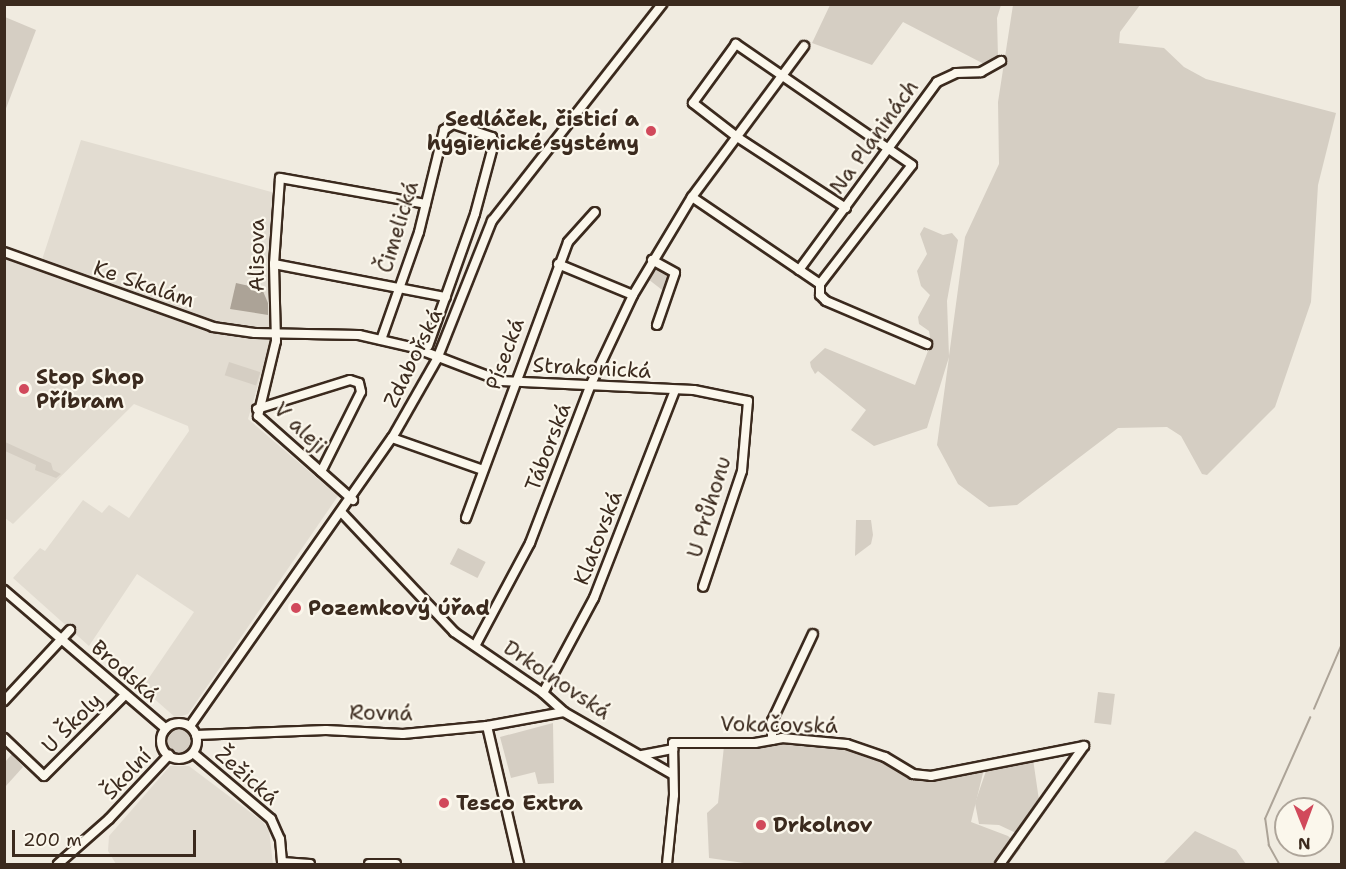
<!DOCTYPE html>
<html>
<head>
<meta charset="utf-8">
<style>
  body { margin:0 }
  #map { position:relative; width:1346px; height:869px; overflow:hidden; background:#f0ebe0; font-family:"Shantell Sans",sans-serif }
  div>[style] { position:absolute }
  .built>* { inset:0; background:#e2dcd1 }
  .green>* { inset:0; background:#d5cec3; transform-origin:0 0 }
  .round { border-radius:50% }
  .water>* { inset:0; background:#aca397 }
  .stream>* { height:1.5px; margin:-0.75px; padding:0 0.75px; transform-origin:0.75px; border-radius:0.75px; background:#aca397 }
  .roads { filter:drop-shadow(2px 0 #3b2a1e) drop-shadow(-2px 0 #3b2a1e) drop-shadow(0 2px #3b2a1e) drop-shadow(0 -2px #3b2a1e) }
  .minor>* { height:8px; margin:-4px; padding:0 4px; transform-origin:4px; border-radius:4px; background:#fbf7ec }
  .minor>.ring { margin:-4px; padding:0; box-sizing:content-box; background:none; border:8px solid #fbf7ec; border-radius:50% }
  .dots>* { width:16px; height:16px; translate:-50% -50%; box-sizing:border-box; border:3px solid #fbf7ec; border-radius:50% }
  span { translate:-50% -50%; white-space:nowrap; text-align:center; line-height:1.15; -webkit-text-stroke:4.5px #fbf7ec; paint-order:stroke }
  .poi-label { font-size:21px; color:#3b2a1e; font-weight:700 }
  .right { translate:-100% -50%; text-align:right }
  .left { translate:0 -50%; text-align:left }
  .street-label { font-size:21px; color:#3b2a1e }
  .frame { position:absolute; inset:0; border:6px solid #3b2a1e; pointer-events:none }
  .north { position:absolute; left:1274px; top:797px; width:60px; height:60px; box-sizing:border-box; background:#fbf7ec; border:2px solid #aea59a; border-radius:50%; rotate:179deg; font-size:16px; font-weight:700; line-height:24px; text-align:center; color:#3b2a1e }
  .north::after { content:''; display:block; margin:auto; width:21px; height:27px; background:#d1495b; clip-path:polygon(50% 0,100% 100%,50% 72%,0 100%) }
  .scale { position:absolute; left:12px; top:830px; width:184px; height:27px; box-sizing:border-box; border:3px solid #3b2a1e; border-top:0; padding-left:8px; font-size:18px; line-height:21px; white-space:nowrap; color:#3b2a1e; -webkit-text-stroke:4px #fbf7ec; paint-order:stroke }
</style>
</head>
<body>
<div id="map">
  <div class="built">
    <div style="clip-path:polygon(81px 140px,275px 193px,272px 337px,248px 419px,338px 496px,188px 714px,176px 718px,142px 688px,194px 612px,137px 574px,89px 646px,13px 578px,40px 548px,45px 551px,83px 500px,102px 513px,109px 505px,129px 518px,189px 431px,188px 426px,134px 404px,13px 524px,5px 518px,4px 255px,39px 269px)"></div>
    <div style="clip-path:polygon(170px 766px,189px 766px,262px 821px,269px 830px,273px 864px,116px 864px,108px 851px,109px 836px)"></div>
  </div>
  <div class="green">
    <div style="clip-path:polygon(830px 5px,1001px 5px,997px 18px,998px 57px,986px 65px,903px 22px,872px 65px,812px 43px)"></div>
    <div style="clip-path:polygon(1013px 5px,1140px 5px,1120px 32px,1119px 43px,1164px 48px,1184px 67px,1206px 79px,1336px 113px,1318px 185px,1311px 302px,1275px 407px,1207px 475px,1202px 474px,1181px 436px,1167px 427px,1118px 428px,1017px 505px,989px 507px,958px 484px,937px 445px,949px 357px,927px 428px,874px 446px,851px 430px,866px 410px,818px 371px,815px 374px,811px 367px,810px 362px,825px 348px,915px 385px,931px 343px,929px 331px,919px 324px,918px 317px,930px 295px,921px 286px,917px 271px,927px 254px,920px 234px,924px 227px,943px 235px,952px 233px,958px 240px,947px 301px,949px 356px,965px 237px,999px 164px,998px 102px)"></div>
    <div style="clip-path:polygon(5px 17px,36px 30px,5px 111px)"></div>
    <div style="clip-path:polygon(659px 267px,671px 273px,666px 293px,648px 279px)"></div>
    <div style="left:229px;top:362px;width:33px;height:14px;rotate:18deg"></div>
    <div style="clip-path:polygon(5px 442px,51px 463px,53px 470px,61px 474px,56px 478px,35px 470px,36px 465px,5px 451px)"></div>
    <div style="clip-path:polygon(856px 520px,871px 520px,873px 535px,871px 544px,855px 556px)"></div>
    <div style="left:458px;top:548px;width:31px;height:18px;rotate:27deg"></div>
    <div style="left:1098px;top:692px;width:17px;height:31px;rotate:7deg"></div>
    <div style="clip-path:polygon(553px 723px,554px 783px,538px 784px,535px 772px,511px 778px,500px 737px)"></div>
    <div class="round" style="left:167px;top:729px;width:24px;height:24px"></div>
    <div style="clip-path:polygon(824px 744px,868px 753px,928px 780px,984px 769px,971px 822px,1008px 836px,1021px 848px,1008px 864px,751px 864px,709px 858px,707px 813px,718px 803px,724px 746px)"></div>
    <div style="clip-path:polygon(12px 754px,23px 767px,5px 787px,5px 762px)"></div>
    <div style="clip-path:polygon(1033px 759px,1040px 807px,1025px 830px,1016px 833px,999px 825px,979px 824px,975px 803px,987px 768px)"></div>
    <div style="clip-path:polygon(1195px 831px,1236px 850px,1246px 864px,1163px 864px)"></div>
  </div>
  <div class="water">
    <div style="clip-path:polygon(236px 283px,262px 289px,268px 303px,268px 315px,230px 309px)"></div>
  </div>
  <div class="stream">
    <div style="left:1314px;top:709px;width:71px;rotate:-66.7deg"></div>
    <div style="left:1279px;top:864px;width:21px;rotate:-119deg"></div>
    <div style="left:1269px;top:846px;width:27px;rotate:-98deg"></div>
    <div style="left:1265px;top:819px;width:111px;rotate:-66deg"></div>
  </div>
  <div class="roads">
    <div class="minor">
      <div style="left:692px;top:197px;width:155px;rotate:34.2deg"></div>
      <div style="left:4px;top:252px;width:222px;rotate:19.7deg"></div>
      <div style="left:213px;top:327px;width:42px;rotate:8.1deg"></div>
      <div style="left:255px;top:333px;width:104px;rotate:1.1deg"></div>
      <div style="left:359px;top:335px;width:57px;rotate:13.1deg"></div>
      <div style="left:415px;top:348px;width:92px;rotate:21deg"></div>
      <div style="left:501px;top:381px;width:193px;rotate:2.7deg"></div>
      <div style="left:694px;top:390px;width:55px;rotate:11.5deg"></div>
      <div style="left:748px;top:401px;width:70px;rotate:94.9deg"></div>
      <div style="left:742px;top:471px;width:122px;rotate:108.6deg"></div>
      <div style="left:652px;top:260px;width:26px;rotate:29deg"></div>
      <div style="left:675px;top:273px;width:55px;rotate:109.1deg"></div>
      <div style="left:274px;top:264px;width:175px;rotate:10.9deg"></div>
      <div style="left:558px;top:264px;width:81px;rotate:22.5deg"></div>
      <div style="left:799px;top:270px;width:233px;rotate:-53.7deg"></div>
      <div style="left:937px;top:82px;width:21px;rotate:-25deg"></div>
      <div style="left:956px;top:73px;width:25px;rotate:-2deg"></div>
      <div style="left:981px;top:72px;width:23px;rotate:-29deg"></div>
      <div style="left:820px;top:284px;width:150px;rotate:-52.3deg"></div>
      <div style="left:912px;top:165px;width:214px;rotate:-145.5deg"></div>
      <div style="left:736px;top:44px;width:73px;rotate:126.1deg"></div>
      <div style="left:693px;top:103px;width:56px;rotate:37.7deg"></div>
      <div style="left:737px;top:137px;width:130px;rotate:33.1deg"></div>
      <div style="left:820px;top:284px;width:11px;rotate:90deg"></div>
      <div style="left:820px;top:295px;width:8px;rotate:45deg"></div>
      <div style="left:826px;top:301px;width:110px;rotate:23.1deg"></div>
      <div style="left:381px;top:340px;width:114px;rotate:-70.6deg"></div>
      <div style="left:419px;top:232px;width:105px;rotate:-76.2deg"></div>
      <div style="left:444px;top:130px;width:11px;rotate:-34deg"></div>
      <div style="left:453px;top:124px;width:41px;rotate:18.4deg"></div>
      <div style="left:492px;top:137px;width:6px;rotate:72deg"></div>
      <div style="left:494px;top:143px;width:73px;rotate:105deg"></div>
      <div style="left:475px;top:214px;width:140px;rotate:109.6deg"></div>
      <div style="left:257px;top:409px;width:97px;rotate:-17.3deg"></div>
      <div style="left:350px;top:380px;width:9px;rotate:18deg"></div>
      <div style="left:359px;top:383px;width:9px;rotate:77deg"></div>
      <div style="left:361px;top:392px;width:89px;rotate:116.6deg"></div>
      <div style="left:392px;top:438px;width:96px;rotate:19.4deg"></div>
      <div style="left:353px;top:500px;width:127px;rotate:-138.5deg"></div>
      <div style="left:258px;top:416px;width:77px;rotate:-76.5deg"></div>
      <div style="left:276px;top:341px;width:77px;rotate:-91.5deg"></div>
      <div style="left:274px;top:264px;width:86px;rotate:-86deg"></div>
      <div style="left:280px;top:178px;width:148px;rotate:10.1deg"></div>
      <div style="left:342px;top:513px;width:163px;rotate:46.7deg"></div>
      <div style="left:454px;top:632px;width:108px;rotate:34.4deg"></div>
      <div style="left:543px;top:693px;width:28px;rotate:42deg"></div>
      <div style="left:564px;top:712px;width:125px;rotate:29.9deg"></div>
      <div style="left:466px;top:518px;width:294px;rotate:-69.7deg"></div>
      <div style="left:568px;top:242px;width:40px;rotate:-48deg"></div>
      <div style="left:4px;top:590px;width:213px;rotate:40.6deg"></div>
      <div style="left:475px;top:646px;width:117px;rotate:-61.9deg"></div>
      <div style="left:530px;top:543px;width:170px;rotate:-69deg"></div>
      <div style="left:591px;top:384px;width:98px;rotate:-64.7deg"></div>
      <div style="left:633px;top:295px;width:114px;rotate:-59deg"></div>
      <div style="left:692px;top:197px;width:188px;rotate:-53.4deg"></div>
      <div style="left:543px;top:693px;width:108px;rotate:-61.8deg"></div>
      <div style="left:594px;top:598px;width:223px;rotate:-68.7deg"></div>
      <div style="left:4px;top:701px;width:97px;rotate:-47.1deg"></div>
      <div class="ring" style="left:161px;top:723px;width:28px;height:28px"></div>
      <div style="left:190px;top:726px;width:352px;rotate:-55deg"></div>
      <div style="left:392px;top:438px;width:91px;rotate:-60.3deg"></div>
      <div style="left:437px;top:359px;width:149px;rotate:-68.3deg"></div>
      <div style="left:492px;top:221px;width:276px;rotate:-51.9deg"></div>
      <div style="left:487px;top:726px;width:142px;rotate:76.9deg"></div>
      <div style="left:196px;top:735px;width:130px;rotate:-2.2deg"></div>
      <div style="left:326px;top:730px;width:77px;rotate:3deg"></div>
      <div style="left:403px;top:734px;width:84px;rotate:-5.4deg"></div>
      <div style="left:487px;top:726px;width:78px;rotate:-10.3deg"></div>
      <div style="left:4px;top:738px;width:55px;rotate:43.5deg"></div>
      <div style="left:44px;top:776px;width:115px;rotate:-45deg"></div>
      <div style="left:772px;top:740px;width:19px;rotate:-90deg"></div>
      <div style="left:772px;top:721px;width:96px;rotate:-64.8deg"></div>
      <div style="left:193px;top:753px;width:102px;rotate:40.2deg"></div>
      <div style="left:271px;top:819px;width:22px;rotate:66deg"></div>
      <div style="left:280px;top:839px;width:25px;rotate:85deg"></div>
      <div style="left:642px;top:755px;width:32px;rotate:-11deg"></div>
      <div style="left:282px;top:862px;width:28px;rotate:4deg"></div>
      <div style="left:58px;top:864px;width:68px;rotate:-41.4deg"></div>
      <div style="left:109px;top:819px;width:88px;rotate:-46.8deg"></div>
      <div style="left:369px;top:864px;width:27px"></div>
      <div style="left:667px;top:864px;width:69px;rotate:-84.2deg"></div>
      <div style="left:674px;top:795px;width:52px;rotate:-91.1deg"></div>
      <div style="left:673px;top:743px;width:82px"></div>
      <div style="left:755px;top:743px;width:27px;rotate:-10deg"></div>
      <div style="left:782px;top:738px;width:65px;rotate:5.3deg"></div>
      <div style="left:847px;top:744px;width:40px;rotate:18.9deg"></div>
      <div style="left:885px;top:757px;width:33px;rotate:31deg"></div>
      <div style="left:913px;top:774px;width:18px;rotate:6deg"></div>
      <div style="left:931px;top:776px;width:156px;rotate:-11.1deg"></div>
      <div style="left:1084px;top:746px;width:145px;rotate:125.4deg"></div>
    </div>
  </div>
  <div class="dots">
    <div style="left:651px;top:131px;background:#d1495b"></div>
    <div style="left:24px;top:389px;background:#d1495b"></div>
    <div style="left:296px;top:608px;background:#d1495b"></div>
    <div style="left:444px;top:803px;background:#d1495b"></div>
    <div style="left:761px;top:825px;background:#d1495b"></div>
  </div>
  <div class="poi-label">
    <span class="right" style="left:639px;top:131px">Sedláček, čisticí a<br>hygienické systémy</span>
    <span class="left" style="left:36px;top:389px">Stop Shop<br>Příbram</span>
    <span class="left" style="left:308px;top:608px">Pozemkový úřad</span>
    <span class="left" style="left:456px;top:803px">Tesco Extra</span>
    <span class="left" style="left:773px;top:825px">Drkolnov</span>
  </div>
  <div class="street-label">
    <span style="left:874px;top:137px;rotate:-54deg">Na Planinách</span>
    <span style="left:398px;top:227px;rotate:-73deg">Čimelická</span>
    <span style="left:257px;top:255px;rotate:-90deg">Alisova</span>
    <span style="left:144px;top:284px;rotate:19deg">Ke Skalám</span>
    <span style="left:505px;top:354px;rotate:-70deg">Písecká</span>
    <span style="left:413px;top:358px;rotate:-64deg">Zdabořská</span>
    <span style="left:592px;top:368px;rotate:3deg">Strakonická</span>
    <span style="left:300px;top:428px;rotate:44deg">V aleji</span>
    <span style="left:548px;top:447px;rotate:-69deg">Táborská</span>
    <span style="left:709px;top:507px;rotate:-73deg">U Průhonu</span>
    <span style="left:598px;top:538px;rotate:-69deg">Klatovská</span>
    <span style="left:125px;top:671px;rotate:41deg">Brodská</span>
    <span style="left:557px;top:680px;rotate:34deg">Drkolnovská</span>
    <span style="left:381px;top:713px;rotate:1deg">Rovná</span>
    <span style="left:72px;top:723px;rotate:-45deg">U Školy</span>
    <span style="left:779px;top:725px;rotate:1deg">Vokačovská</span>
    <span style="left:127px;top:774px;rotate:-47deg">Školní</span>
    <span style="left:247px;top:776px;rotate:41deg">Žežická</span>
  </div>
  <div class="frame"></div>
  <div class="north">N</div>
  <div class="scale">200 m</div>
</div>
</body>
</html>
